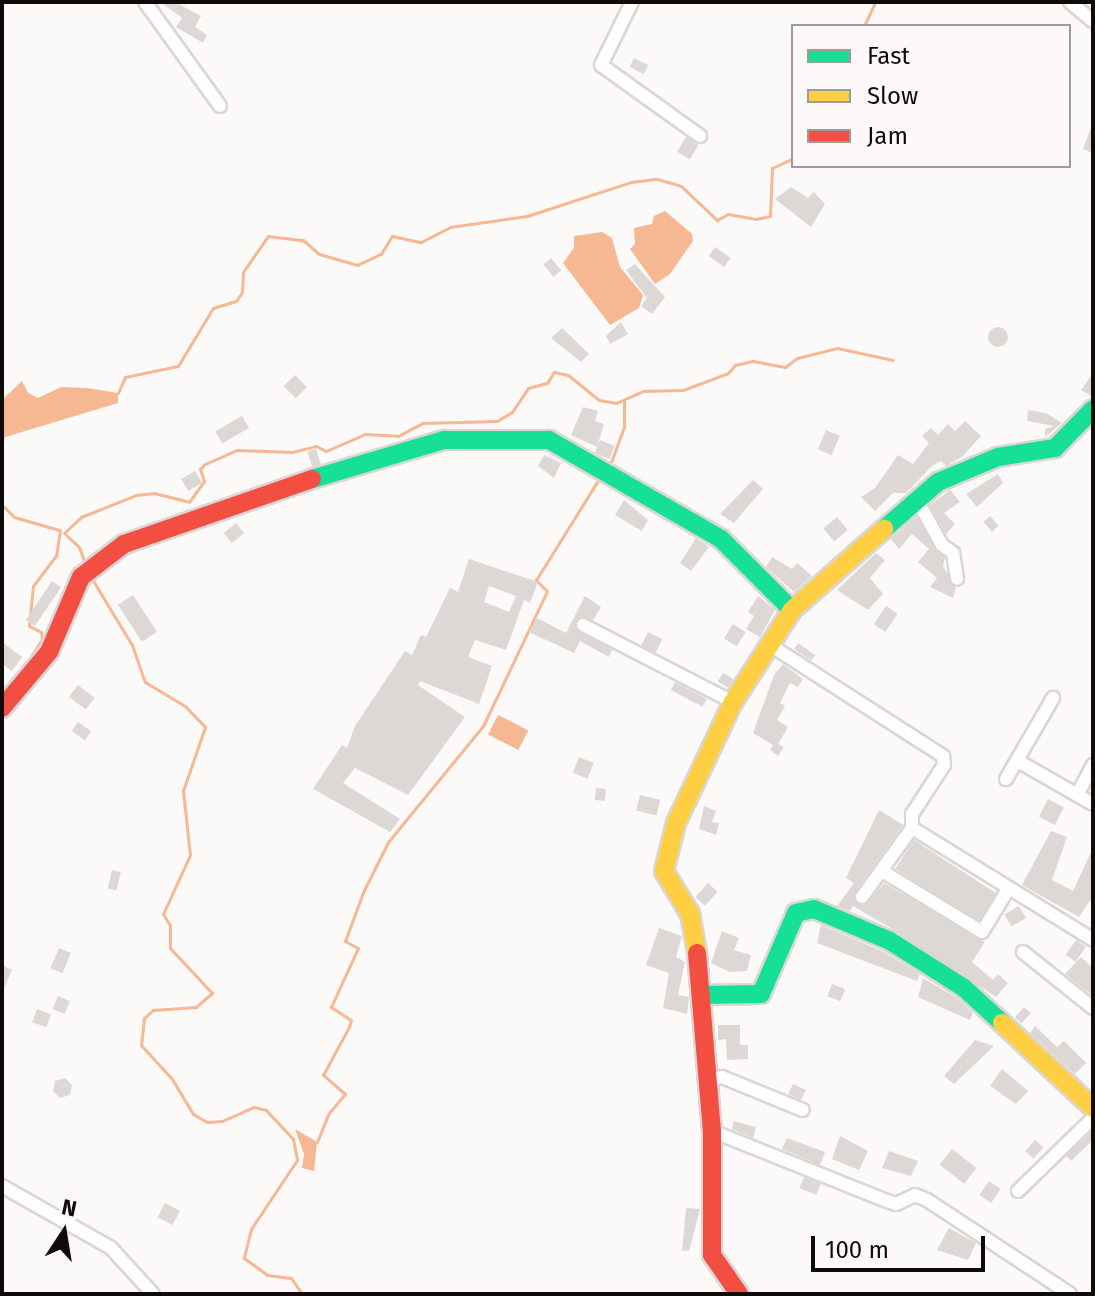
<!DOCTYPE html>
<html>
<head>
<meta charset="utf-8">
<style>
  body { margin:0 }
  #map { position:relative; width:1095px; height:1296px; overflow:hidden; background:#fcfaf9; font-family:"Fira Sans",sans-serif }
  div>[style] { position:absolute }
  .water>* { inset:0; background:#f6b793; transform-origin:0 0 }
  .stream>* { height:3px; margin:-1.5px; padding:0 1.5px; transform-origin:1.5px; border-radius:1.5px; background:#f6b793 }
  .building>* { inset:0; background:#ddd8d6; transform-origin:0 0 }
  .round { border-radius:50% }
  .roads { filter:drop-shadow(2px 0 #dbd6d4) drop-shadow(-2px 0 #dbd6d4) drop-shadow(0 2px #dbd6d4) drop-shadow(0 -2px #dbd6d4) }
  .street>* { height:12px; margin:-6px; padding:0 6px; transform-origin:6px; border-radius:6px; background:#fffefe }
  .fast>* { height:18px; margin:-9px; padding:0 9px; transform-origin:9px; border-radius:9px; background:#16e098 }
  .slow>* { height:18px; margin:-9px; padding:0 9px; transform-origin:9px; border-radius:9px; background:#ffcf43 }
  .jam>* { height:18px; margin:-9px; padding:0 9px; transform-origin:9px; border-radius:9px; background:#f24e42 }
  span { translate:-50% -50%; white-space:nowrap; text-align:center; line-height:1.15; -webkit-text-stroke:8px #fdf9f8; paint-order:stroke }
  .frame { position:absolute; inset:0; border:4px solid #100b08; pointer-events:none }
  .legend { position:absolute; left:791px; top:24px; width:280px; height:144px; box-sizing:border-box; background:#fdf9f8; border:2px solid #9e9a98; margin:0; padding:10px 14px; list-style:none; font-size:24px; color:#100b08 }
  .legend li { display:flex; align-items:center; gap:16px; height:40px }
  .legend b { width:40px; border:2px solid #9e9a98 }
  .north { position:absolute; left:24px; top:1192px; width:80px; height:80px; -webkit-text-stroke:6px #fdf9f8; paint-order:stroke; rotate:12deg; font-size:22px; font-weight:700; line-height:32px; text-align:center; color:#100b08 }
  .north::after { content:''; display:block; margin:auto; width:28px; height:36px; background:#100b08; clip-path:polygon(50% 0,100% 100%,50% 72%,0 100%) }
  .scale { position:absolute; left:811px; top:1236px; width:174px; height:36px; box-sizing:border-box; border:4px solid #100b08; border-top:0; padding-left:10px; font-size:24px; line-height:28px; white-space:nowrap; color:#100b08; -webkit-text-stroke:6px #fdf9f8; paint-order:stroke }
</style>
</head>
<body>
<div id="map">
  <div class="water">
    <div style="clip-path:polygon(665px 211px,692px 234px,693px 241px,670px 274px,655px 284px,630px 249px,635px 244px,634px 228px,652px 224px,654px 216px)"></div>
    <div style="clip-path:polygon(602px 232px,612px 238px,620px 267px,643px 295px,639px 308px,610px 325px,563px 263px,574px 248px,574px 236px)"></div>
    <div style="clip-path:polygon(22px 381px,28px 393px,38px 398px,61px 387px,87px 388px,118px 393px,118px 403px,5px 437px,2px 447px,2px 400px)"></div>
    <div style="left:498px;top:715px;width:34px;height:22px;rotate:27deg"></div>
    <div style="clip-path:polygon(295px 1129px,317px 1142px,314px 1171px,302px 1168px,304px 1154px)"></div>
  </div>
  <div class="stream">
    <div style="left:864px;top:26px;width:26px;rotate:-65deg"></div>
    <div style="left:118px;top:393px;width:17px;rotate:-66deg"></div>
    <div style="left:125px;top:377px;width:54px;rotate:-11.7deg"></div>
    <div style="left:178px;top:366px;width:68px;rotate:-58.9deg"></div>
    <div style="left:213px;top:308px;width:24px;rotate:-17deg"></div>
    <div style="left:236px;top:301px;width:11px;rotate:-56deg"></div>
    <div style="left:242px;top:292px;width:20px;rotate:-87deg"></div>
    <div style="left:243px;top:272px;width:44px;rotate:-55.2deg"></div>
    <div style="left:268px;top:236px;width:35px;rotate:7deg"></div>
    <div style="left:303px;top:240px;width:21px;rotate:41deg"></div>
    <div style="left:319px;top:254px;width:40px;rotate:16deg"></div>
    <div style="left:357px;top:265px;width:26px;rotate:-25deg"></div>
    <div style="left:381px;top:254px;width:21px;rotate:-59deg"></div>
    <div style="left:392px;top:236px;width:30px;rotate:12deg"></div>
    <div style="left:421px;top:242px;width:33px;rotate:-27deg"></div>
    <div style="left:450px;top:227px;width:78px;rotate:-8.1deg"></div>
    <div style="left:527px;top:216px;width:109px;rotate:-18.1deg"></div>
    <div style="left:631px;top:182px;width:26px;rotate:-7deg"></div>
    <div style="left:657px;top:179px;width:25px;rotate:16deg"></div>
    <div style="left:681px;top:186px;width:50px;rotate:43.4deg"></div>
    <div style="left:717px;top:220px;width:13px;rotate:-29deg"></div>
    <div style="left:728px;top:214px;width:28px;rotate:10deg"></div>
    <div style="left:756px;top:219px;width:14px;rotate:-12deg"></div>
    <div style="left:770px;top:216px;width:48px;rotate:-87.6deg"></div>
    <div style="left:772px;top:168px;width:23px;rotate:-25deg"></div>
    <div style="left:610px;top:465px;width:40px;rotate:-69.8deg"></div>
    <div style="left:624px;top:427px;width:27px;rotate:-90deg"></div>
    <div style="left:2px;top:505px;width:17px;rotate:45deg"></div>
    <div style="left:14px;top:517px;width:47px;rotate:16.1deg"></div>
    <div style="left:64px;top:533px;width:23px;rotate:-43deg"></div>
    <div style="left:81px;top:517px;width:59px;rotate:-21.8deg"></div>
    <div style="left:136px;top:495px;width:18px;rotate:-6deg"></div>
    <div style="left:154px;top:493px;width:36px;rotate:14deg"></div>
    <div style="left:189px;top:502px;width:26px;rotate:-54deg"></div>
    <div style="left:204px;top:481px;width:13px;rotate:-108deg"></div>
    <div style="left:200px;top:469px;width:7px;rotate:-45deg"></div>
    <div style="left:205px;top:464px;width:35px;rotate:-24deg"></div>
    <div style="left:237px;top:450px;width:55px;rotate:2.1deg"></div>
    <div style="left:292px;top:452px;width:25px;rotate:-14deg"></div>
    <div style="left:316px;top:446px;width:11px;rotate:27deg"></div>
    <div style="left:326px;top:451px;width:43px;rotate:-23.6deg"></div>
    <div style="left:365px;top:434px;width:33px;rotate:3deg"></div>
    <div style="left:398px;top:436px;width:27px;rotate:-28deg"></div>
    <div style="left:422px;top:423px;width:75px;rotate:-1.5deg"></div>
    <div style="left:497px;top:421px;width:17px;rotate:-31deg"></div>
    <div style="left:512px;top:412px;width:29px;rotate:-56deg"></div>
    <div style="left:528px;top:388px;width:20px;rotate:-15deg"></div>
    <div style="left:547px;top:383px;width:13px;rotate:-58deg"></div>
    <div style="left:554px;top:372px;width:14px;rotate:12deg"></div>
    <div style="left:568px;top:375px;width:40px;rotate:39deg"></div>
    <div style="left:599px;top:400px;width:17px;rotate:10deg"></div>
    <div style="left:616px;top:403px;width:30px;rotate:-24deg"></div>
    <div style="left:643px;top:391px;width:40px;rotate:-1.4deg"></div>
    <div style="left:683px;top:390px;width:48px;rotate:-20.7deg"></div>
    <div style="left:728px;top:373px;width:11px;rotate:-49deg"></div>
    <div style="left:735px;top:365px;width:18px;rotate:-13deg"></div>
    <div style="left:753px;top:361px;width:33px;rotate:11deg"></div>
    <div style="left:785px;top:367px;width:15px;rotate:-37deg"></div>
    <div style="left:797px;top:358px;width:41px;rotate:-14deg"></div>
    <div style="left:837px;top:348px;width:57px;rotate:12.1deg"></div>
    <div style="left:65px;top:534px;width:19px;rotate:43deg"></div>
    <div style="left:79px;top:547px;width:20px;rotate:70deg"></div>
    <div style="left:92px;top:579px;width:77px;rotate:58.8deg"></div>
    <div style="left:132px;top:645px;width:39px;rotate:71deg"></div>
    <div style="left:145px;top:682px;width:47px;rotate:31deg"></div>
    <div style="left:185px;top:706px;width:29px;rotate:46deg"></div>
    <div style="left:205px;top:727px;width:68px;rotate:109deg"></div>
    <div style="left:183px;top:791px;width:64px;rotate:83.8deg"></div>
    <div style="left:190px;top:855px;width:65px;rotate:114.6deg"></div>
    <div style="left:163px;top:914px;width:13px;rotate:58deg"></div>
    <div style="left:170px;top:925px;width:23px;rotate:90deg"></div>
    <div style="left:170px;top:948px;width:62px;rotate:47deg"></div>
    <div style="left:212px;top:993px;width:21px;rotate:139deg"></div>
    <div style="left:196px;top:1007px;width:43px;rotate:176deg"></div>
    <div style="left:153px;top:1010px;width:12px;rotate:138deg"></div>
    <div style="left:144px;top:1018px;width:27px;rotate:96deg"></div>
    <div style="left:141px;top:1045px;width:46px;rotate:47.6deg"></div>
    <div style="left:172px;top:1079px;width:41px;rotate:59deg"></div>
    <div style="left:193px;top:1114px;width:16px;rotate:30deg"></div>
    <div style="left:207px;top:1122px;width:15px;rotate:-4deg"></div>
    <div style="left:222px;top:1121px;width:35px;rotate:-24deg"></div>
    <div style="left:254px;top:1107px;width:12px;rotate:14deg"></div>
    <div style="left:266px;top:1110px;width:40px;rotate:47deg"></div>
    <div style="left:293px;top:1139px;width:21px;rotate:79deg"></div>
    <div style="left:297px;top:1160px;width:83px;rotate:123.7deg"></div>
    <div style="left:251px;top:1229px;width:30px;rotate:104deg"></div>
    <div style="left:244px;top:1258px;width:29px;rotate:36deg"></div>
    <div style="left:267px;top:1275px;width:24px;rotate:7deg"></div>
    <div style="left:291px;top:1278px;width:19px;rotate:55deg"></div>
    <div style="left:24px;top:667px;width:33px;rotate:-57deg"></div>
    <div style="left:42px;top:639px;width:7px;rotate:-98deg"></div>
    <div style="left:41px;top:632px;width:13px;rotate:-153deg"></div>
    <div style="left:29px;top:626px;width:40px;rotate:-84.3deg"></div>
    <div style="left:33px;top:586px;width:38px;rotate:-53deg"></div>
    <div style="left:56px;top:556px;width:26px;rotate:-81deg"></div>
    <div style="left:317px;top:1142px;width:31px;rotate:-68deg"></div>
    <div style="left:329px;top:1113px;width:25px;rotate:-50deg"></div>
    <div style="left:345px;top:1094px;width:29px;rotate:-139deg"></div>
    <div style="left:323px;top:1075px;width:55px;rotate:-61.6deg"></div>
    <div style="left:349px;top:1027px;width:7px;rotate:-74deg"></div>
    <div style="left:351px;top:1020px;width:24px;rotate:-147deg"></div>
    <div style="left:331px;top:1007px;width:65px;rotate:-65.4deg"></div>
    <div style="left:358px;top:948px;width:15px;rotate:-152deg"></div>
    <div style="left:345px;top:941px;width:54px;rotate:-69.6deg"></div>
    <div style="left:364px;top:890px;width:54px;rotate:-63.4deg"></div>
    <div style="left:388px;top:842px;width:150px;rotate:-50.7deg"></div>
    <div style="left:483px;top:726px;width:149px;rotate:-64.6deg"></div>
    <div style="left:547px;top:591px;width:16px;rotate:-135deg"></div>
    <div style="left:536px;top:580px;width:121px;rotate:-58.1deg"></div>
  </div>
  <div class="building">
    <div style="clip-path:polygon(175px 2px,201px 16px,195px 27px,207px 35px,203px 43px,176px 27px,182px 18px,162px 3px)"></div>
    <div style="left:634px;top:58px;width:16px;height:10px;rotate:27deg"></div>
    <div style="clip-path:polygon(1092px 125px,1093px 125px,1093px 153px,1083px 149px)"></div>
    <div style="left:686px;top:137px;width:15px;height:17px;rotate:32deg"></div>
    <div style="clip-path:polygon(791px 187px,808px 198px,814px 192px,825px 204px,811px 227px,775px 199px)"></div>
    <div style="left:715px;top:247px;width:19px;height:11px;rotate:35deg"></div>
    <div style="left:551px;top:258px;width:16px;height:10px;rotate:50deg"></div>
    <div style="clip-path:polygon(635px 264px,665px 297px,652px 314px,641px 306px,647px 298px,626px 270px)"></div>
    <div style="clip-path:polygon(621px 322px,628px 334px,610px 344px,606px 336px)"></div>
    <div class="round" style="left:988px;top:327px;width:20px;height:20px"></div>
    <div style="clip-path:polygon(562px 328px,589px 354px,581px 362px,551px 338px)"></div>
    <div style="clip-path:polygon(1093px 373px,1093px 397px,1081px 390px)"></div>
    <div style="left:295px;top:375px;width:17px;height:16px;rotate:45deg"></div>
    <div style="clip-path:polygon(583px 407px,598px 411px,595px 421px,604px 424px,597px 447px,571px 435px)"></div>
    <div style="clip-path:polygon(1028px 410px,1046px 413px,1062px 423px,1045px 437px,1045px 429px,1054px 426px,1027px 421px)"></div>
    <div style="left:242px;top:416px;width:14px;height:31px;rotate:60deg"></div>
    <div style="clip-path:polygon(965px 421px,981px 436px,962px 457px,946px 466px,941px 461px,933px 465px,906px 493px,893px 493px,875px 511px,861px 497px,875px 488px,898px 455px,913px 464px,929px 443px,922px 436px,931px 428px,938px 435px,948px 424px,955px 431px)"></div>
    <div style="left:826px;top:430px;width:15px;height:21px;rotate:23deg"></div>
    <div style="left:600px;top:440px;width:16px;height:14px;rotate:22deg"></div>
    <div style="left:316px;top:449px;width:16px;height:9px;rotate:72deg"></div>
    <div style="clip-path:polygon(544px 455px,561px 463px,554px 478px,538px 466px)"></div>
    <div style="left:195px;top:471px;width:14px;height:16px;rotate:60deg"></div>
    <div style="clip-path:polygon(998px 474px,1003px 483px,977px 507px,966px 494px)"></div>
    <div style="clip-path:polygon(753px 480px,763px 489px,734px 523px,720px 514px)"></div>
    <div style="clip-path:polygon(950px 490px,960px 502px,944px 513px,955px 524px,946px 534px,930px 505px)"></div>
    <div style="clip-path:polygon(624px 500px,648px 520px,642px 531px,615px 515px)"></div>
    <div style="left:990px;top:516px;width:13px;height:9px;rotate:48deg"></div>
    <div style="left:837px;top:517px;width:17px;height:18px;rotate:50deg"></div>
    <div style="clip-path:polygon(916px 517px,945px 558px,943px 566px,956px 588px,953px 598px,930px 587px,937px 578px,918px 562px,929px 549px,912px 534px,899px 549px,891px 539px)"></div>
    <div style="left:236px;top:523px;width:13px;height:16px;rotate:51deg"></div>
    <div style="clip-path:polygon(696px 538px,709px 547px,691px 571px,680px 563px)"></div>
    <div style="clip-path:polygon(876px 553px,885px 560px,870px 578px,883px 594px,868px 610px,837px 590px)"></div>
    <div style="clip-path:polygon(772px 557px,792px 569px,797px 563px,812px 576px,794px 592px,766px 567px)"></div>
    <div style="clip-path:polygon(evenodd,469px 559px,538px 582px,530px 603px,524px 600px,506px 650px,475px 640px,468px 657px,492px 666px,479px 704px,420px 681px,418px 685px,465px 717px,408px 795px,355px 768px,343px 783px,400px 819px,390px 832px,313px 789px,342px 745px,347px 748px,355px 726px,405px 651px,412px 655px,421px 635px,426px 637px,450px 588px,458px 592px,469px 559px,489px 586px,516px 596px,509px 612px,484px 602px,489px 586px)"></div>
    <div style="left:52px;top:581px;width:11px;height:47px;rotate:34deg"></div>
    <div style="left:133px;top:595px;width:44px;height:18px;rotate:57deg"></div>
    <div style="clip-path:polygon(585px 596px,601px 607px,593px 620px,578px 618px,575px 629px,612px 650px,609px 657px,580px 641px,574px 653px,529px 632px,537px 618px,566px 633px)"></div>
    <div style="clip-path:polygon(758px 596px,775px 610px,760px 637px,746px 629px,754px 616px,748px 612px)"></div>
    <div style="left:886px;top:606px;width:14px;height:22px;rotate:34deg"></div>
    <div style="left:733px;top:624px;width:15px;height:17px;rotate:32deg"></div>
    <div style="left:648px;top:632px;width:16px;height:15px;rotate:27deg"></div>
    <div style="clip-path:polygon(2px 642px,22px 657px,12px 671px,2px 664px)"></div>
    <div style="left:798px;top:643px;width:21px;height:7px;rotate:35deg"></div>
    <div style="clip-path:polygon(783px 664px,803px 679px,798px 687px,790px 683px,780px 703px,785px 706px,777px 720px,788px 727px,778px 744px,784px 747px,778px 756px,770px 750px,773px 745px,753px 733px,774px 675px)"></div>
    <div style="left:723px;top:673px;width:12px;height:10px;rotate:31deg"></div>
    <div style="left:675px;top:682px;width:36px;height:9px;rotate:28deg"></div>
    <div style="left:78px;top:685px;width:21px;height:15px;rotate:37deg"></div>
    <div style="left:78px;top:722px;width:16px;height:11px;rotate:35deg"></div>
    <div style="left:579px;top:757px;width:16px;height:17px;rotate:22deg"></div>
    <div style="left:596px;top:788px;width:10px;height:12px;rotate:6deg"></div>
    <div style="left:640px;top:795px;width:21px;height:16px;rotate:14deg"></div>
    <div style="left:1048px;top:799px;width:18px;height:20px;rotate:27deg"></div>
    <div style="clip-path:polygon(704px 806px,716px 811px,712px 822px,719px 823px,716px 835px,699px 829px)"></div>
    <div style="clip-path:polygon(879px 810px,903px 825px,855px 892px,854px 901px,866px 905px,884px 883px,985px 942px,972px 962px,993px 980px,998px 974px,1008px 983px,996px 997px,896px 931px,853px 906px,850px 911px,837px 906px,854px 883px,846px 878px)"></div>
    <div style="clip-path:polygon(1051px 831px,1067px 837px,1052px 880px,1073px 891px,1093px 848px,1093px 896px,1079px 917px,1022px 885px)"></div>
    <div style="left:914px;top:840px;width:98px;height:34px;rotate:33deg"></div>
    <div style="left:112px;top:870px;width:9px;height:19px;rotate:13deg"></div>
    <div style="left:708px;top:883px;width:13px;height:19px;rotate:42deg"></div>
    <div style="left:1019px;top:906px;width:14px;height:17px;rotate:60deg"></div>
    <div style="clip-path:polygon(821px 925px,884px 952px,920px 974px,917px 981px,817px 943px)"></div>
    <div style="clip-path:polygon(659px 928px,682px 936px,676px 957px,685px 962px,678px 995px,689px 997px,687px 1014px,663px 1008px,669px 973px,646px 965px)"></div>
    <div style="clip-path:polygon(722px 931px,739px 938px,734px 950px,751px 955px,747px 971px,730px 972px,711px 963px)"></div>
    <div style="left:1076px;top:940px;width:12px;height:18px;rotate:35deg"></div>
    <div style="left:59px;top:948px;width:13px;height:22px;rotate:23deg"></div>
    <div style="clip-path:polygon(1081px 957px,1093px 968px,1093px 996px,1065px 974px)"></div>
    <div style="clip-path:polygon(2px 965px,12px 970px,2px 993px)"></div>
    <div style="clip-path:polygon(923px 978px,957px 998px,973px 1013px,970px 1020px,918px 997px)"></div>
    <div style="left:832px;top:984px;width:14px;height:13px;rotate:21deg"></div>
    <div style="left:58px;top:996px;width:13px;height:14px;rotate:23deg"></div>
    <div style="left:1024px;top:1007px;width:9px;height:14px;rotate:41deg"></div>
    <div style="left:37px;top:1009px;width:15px;height:14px;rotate:20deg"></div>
    <div style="clip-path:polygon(718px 1025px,740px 1025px,740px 1045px,748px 1045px,748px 1059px,727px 1060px,726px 1039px,718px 1040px)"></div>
    <div style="clip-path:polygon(1035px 1026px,1057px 1047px,1064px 1041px,1086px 1063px,1075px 1074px,1082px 1081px,1030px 1033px)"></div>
    <div style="clip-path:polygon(975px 1040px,994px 1046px,954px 1084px,944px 1076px)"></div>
    <div style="clip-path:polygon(1002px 1069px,1028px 1091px,1016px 1104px,990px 1086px)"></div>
    <div style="clip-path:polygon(65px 1078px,72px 1085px,70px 1095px,60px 1098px,53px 1091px,55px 1081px)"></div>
    <div style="left:793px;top:1084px;width:14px;height:11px;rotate:25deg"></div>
    <div style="clip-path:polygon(734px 1121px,756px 1127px,753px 1138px,732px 1129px)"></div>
    <div style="clip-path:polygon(1093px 1131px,1093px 1140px,1071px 1161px,1066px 1156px)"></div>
    <div style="clip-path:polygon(840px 1136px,868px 1151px,859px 1170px,832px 1159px)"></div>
    <div style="clip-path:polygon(787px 1138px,825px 1152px,820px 1165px,782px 1149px)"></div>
    <div style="left:1035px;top:1140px;width:11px;height:15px;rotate:41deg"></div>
    <div style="left:952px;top:1149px;width:31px;height:20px;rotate:38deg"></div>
    <div style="clip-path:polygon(889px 1151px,918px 1161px,911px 1176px,882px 1168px)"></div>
    <div style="left:804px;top:1177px;width:18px;height:12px;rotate:22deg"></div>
    <div style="left:989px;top:1181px;width:14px;height:17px;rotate:34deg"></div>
    <div style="left:165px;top:1203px;width:17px;height:16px;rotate:28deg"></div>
    <div style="clip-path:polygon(686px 1208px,700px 1209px,689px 1251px,682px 1251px)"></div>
    <div style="clip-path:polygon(949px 1228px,976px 1243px,968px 1260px,937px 1250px)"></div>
  </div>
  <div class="roads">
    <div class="street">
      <div style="left:145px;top:2px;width:128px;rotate:54.2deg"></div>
      <div style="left:632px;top:2px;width:70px;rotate:116.2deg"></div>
      <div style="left:601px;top:65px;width:122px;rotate:35.6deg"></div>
      <div style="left:1070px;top:2px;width:30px;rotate:40deg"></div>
      <div style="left:916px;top:498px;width:54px;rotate:61deg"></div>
      <div style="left:942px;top:545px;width:14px;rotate:36deg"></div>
      <div style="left:953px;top:553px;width:26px;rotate:81deg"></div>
      <div style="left:583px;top:625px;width:169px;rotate:27.2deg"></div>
      <div style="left:770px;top:645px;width:206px;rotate:32.7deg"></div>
      <div style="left:943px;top:756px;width:9px;rotate:84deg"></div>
      <div style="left:944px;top:765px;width:59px;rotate:123.1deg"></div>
      <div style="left:912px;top:814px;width:14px;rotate:90deg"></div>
      <div style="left:1018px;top:761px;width:86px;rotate:29.8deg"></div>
      <div style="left:1006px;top:779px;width:94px;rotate:-59.9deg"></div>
      <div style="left:1077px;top:795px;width:34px;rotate:-62deg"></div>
      <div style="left:882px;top:871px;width:117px;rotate:31.4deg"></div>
      <div style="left:982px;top:932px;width:48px;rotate:-58.6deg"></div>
      <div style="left:862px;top:897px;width:85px;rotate:-54.1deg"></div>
      <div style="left:912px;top:828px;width:213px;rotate:31.7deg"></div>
      <div style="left:1023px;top:952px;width:90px;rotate:38.7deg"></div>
      <div style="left:708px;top:1080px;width:14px;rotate:-12deg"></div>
      <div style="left:722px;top:1077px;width:87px;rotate:22.2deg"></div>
      <div style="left:712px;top:1131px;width:188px;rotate:21.8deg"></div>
      <div style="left:887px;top:1201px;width:9px;rotate:18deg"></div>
      <div style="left:896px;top:1204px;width:21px;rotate:-25deg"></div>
      <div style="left:915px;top:1195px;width:13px;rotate:23deg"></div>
      <div style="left:927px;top:1200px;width:171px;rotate:33.3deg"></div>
      <div style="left:2px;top:1186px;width:125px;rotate:29.6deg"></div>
      <div style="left:111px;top:1248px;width:62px;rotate:47.6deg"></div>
      <div style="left:1018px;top:1191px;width:105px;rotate:-44.2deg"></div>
    </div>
    <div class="fast">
      <div style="left:312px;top:479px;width:138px;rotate:-16.5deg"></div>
      <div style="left:444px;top:440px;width:105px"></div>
      <div style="left:549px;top:440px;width:198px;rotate:29.9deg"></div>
      <div style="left:721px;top:539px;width:100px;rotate:45deg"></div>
      <div style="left:884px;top:529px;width:72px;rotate:-41deg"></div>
      <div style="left:938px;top:482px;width:65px;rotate:-22.6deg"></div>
      <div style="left:998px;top:457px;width:58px;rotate:-9deg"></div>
      <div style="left:1055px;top:448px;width:54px;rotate:-45.7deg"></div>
      <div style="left:701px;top:995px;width:60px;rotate:-1deg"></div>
      <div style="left:761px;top:994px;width:88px;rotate:-66.6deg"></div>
      <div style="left:796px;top:913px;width:18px;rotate:-13deg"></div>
      <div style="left:814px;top:909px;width:82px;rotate:22.8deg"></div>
      <div style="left:890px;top:941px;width:88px;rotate:32.4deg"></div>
      <div style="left:964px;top:988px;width:52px;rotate:42.6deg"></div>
    </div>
    <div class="slow">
      <div style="left:697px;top:953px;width:40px;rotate:-100deg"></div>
      <div style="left:690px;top:914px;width:50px;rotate:-121.2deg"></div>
      <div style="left:664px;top:871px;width:49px;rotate:-76deg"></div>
      <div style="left:676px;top:823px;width:134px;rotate:-64.8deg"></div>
      <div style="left:733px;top:702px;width:109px;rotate:-57.3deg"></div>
      <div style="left:792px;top:610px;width:123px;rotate:-41.4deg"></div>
      <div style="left:1002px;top:1023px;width:125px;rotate:43deg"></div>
    </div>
    <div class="jam">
      <div style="left:2px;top:708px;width:73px;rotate:-50deg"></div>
      <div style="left:49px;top:652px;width:82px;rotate:-66.9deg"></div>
      <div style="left:81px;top:577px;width:54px;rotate:-37.5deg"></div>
      <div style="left:124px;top:544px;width:199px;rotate:-19.1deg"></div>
      <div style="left:697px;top:953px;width:179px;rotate:85.2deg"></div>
      <div style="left:712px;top:1131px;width:124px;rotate:90deg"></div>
      <div style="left:712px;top:1255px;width:47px;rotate:55.3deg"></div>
    </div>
  </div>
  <div class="frame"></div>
  <ul class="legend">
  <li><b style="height:10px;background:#16e098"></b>Fast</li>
  <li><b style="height:10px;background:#ffcf43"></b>Slow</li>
  <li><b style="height:10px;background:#f24e42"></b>Jam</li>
  </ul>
  <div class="north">N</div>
  <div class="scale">100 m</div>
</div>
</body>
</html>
